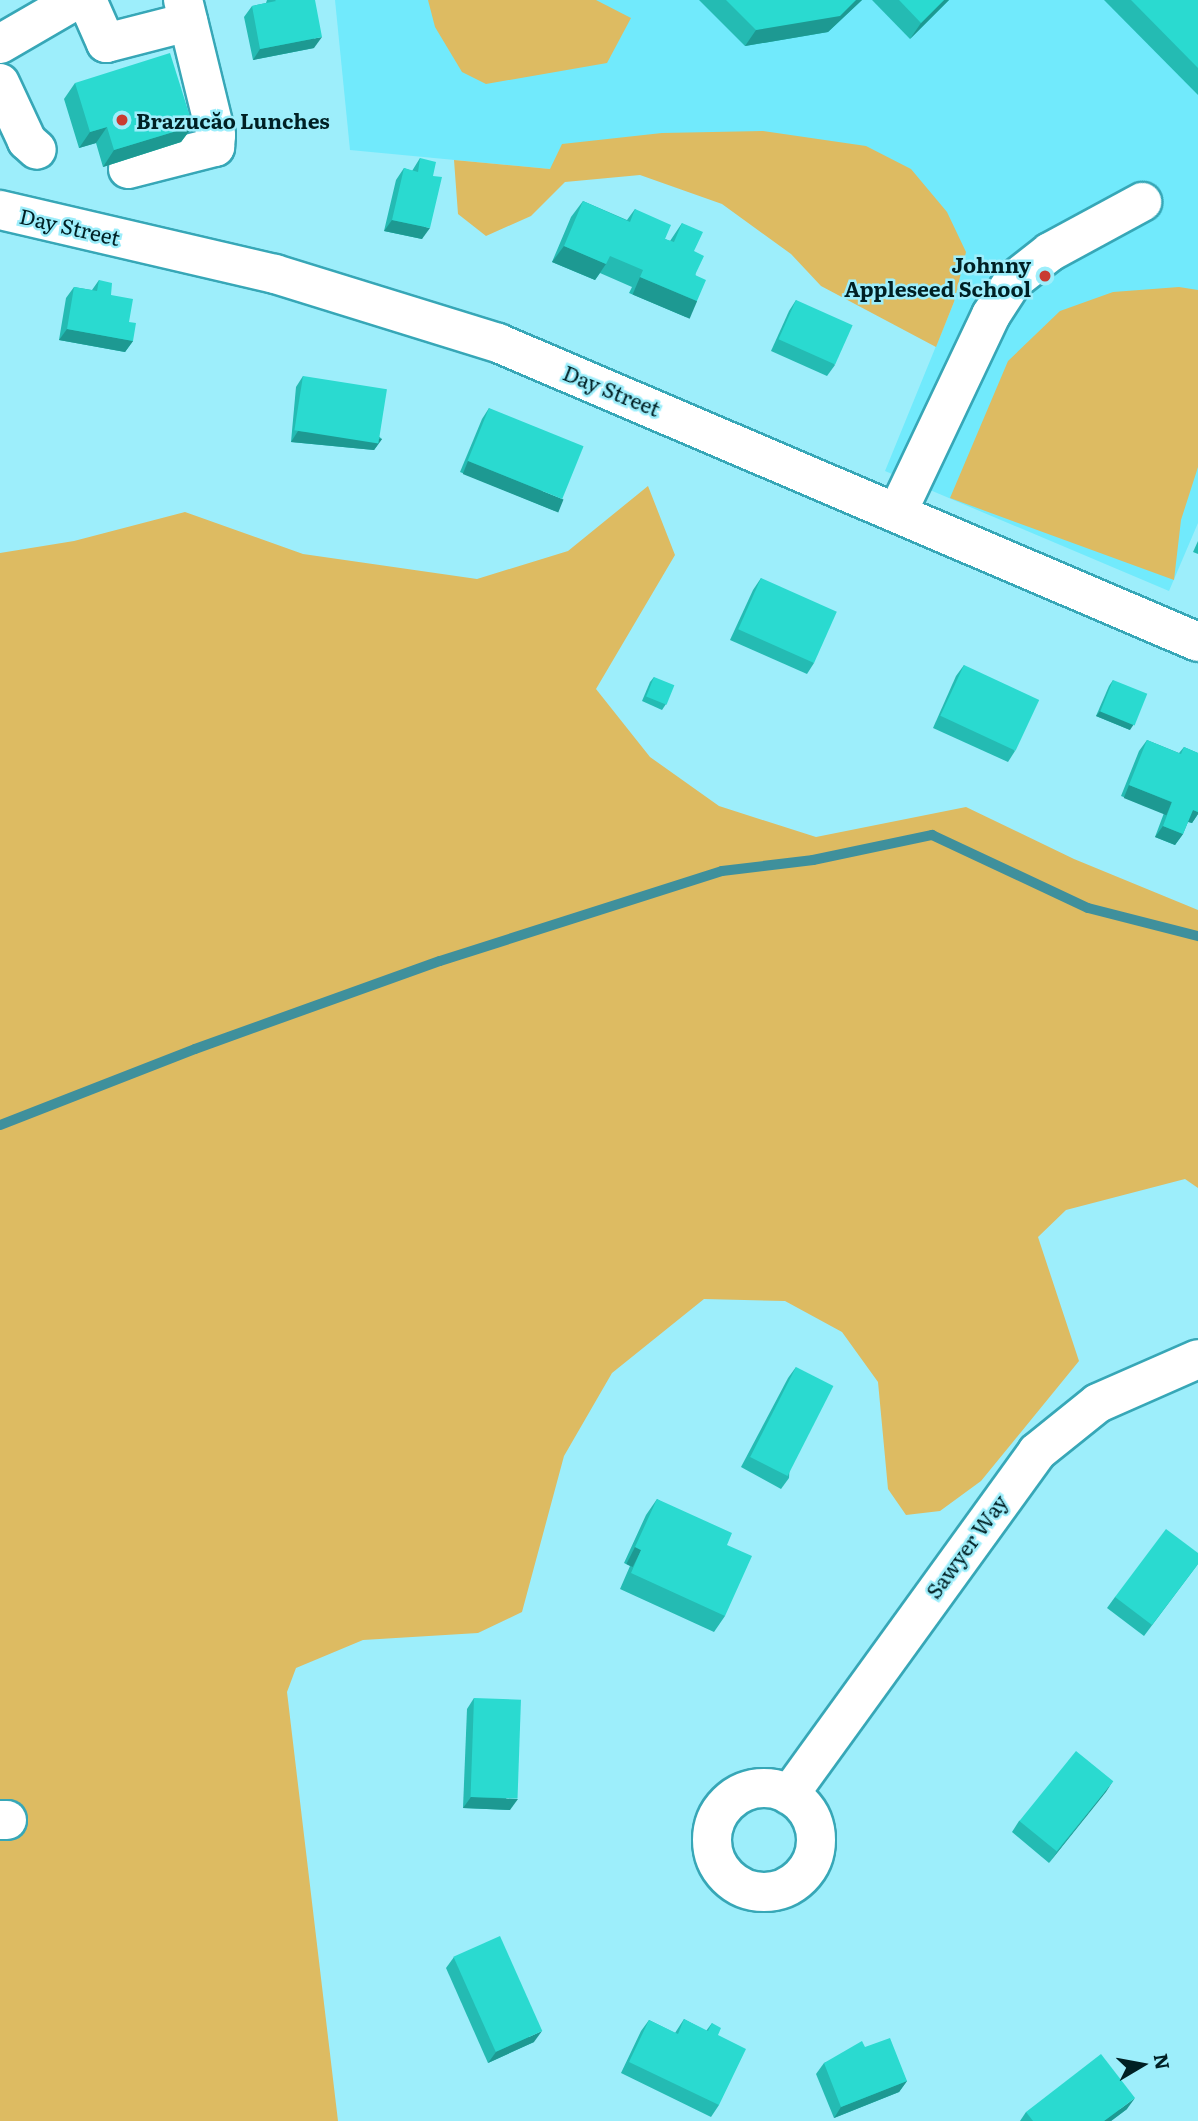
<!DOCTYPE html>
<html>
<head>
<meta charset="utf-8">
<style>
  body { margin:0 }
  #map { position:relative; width:1198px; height:2121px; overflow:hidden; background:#9deefb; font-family:Literata,serif }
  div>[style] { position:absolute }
  .built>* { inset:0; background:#71eafc }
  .green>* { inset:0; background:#ddbb62 }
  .stream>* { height:10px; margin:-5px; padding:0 5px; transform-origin:5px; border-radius:5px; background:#3f909c }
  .roads { filter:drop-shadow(2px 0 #37a7b7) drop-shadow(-2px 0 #37a7b7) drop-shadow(0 2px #37a7b7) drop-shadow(0 -2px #37a7b7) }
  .minor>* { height:38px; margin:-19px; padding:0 19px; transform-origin:19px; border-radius:19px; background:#fff }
  .minor>.ring { margin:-19px; padding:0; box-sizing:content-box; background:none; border:38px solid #fff; border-radius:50% }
  .major>* { height:38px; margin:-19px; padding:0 19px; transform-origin:19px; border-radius:19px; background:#fff }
  .wall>* { inset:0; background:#24bbb3 }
  .shaded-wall>* { inset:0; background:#1d9992; transform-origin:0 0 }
  .building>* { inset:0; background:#2adad0; transform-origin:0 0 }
  .dots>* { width:19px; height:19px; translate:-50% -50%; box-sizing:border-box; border:4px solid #9deefb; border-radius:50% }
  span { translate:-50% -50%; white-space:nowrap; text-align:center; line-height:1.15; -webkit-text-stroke:5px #9deefb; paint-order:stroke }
  .poi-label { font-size:21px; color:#002024; font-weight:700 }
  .left { translate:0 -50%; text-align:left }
  .right { translate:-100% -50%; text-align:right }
  .street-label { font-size:21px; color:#002024 }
  .north { position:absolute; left:1107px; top:2030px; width:70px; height:70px; -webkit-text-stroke:5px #9deefb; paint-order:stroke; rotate:80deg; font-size:19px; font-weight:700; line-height:28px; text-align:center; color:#002024 }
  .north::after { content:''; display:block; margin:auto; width:24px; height:32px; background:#002024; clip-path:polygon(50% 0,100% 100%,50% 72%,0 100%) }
</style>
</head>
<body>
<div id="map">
  <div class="built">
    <div style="clip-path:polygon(335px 0,1198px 0,1198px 523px,1169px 591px,885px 471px,954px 302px,863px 163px,550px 169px,350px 150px)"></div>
  </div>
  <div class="green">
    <div style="clip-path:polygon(428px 0,596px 0,631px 18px,607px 63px,486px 84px,462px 72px,435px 27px)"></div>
    <div style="clip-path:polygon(763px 131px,866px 146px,911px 169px,947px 212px,966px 252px,954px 302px,936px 347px,821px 286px,791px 254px,722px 204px,640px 175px,565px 182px,531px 216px,486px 236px,458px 214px,454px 160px,550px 169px,562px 144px,662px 133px)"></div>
    <div style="clip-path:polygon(1179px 287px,1198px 290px,1198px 467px,1181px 520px,1174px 580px,950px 498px,1008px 361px,1060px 311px,1113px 292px)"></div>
    <div style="clip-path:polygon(648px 486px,675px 555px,596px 689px,650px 757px,719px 806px,816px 837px,966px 807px,1074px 859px,1198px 910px,1198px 1188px,1185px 1179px,1066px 1210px,1038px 1237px,1079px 1361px,981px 1481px,940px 1511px,906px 1515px,888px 1489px,878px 1382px,842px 1332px,785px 1301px,704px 1299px,612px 1373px,564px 1456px,522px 1612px,478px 1633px,363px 1640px,296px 1668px,287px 1692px,338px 2121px,0 2121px,0 553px,74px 541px,185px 512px,303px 554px,477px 579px,568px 551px)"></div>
  </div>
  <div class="stream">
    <div style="left:0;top:1125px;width:209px;rotate:-21.3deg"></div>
    <div style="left:195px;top:1049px;width:260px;rotate:-19.8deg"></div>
    <div style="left:440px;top:961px;width:296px;rotate:-17.7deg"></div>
    <div style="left:722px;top:871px;width:92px;rotate:-6.9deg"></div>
    <div style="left:813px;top:860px;width:122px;rotate:-11.9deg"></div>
    <div style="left:932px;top:835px;width:172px;rotate:25.1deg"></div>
    <div style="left:1088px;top:908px;width:114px;rotate:14.3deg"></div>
  </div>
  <div class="roads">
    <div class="minor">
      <div style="left:87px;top:0;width:47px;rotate:66.2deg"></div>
      <div style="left:106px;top:43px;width:85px;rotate:-14.4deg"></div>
      <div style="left:0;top:83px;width:64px;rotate:65deg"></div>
      <div style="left:27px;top:141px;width:13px;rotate:42deg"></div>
      <div style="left:128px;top:169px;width:90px;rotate:-14.2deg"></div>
      <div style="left:215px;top:147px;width:12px;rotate:-85deg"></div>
      <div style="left:216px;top:135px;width:139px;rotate:-103.7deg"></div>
      <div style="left:897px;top:513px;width:219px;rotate:-64.6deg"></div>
      <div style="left:991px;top:315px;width:40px;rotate:-57.1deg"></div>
      <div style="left:1013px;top:281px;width:47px;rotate:-38.1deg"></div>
      <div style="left:1050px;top:252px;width:105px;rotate:-28.5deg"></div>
      <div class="ring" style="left:712px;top:1788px;width:66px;height:66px"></div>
      <div style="left:789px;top:1795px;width:423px;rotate:-54.1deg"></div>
      <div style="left:1037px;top:1452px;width:78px;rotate:-38.8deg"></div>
      <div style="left:1098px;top:1403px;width:109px;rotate:-23.7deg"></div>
      <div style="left:0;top:1820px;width:7px"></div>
    </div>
    <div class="major">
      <div style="left:0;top:44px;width:88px;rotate:-30.1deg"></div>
      <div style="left:0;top:210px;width:282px;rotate:13.1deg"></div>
      <div style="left:275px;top:274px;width:233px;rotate:17.2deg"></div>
      <div style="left:498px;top:343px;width:761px;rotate:23.13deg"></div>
    </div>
  </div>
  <div class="wall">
    <div style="clip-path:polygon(267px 0,315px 0,314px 48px,253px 60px,244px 17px,252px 6px,266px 3px)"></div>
    <div style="clip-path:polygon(699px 0,862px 0,828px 32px,745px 46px)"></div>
    <div style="clip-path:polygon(872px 0,949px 0,910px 39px)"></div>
    <div style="clip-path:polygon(1104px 0,1198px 0,1198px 95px)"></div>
    <div style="clip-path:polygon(75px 83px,193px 126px,181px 142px,103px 167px,96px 143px,79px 148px,64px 99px)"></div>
    <div style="clip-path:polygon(420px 158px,433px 176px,422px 239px,384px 231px,396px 180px,404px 168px,412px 171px)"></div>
    <div style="clip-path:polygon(583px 201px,627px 220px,635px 209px,665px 239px,670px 241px,682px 223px,694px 251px,697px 301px,686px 317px,629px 293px,632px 287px,600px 273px,595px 280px,552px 262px,571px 217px)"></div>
    <div style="clip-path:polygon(99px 280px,111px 295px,129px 322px,133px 341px,125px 352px,59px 340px,66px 298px,74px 287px,92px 290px)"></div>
    <div style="clip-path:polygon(796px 300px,835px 365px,827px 376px,771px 351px,789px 311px)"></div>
    <div style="clip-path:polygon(303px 376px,382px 439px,374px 450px,291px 442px,296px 387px)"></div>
    <div style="clip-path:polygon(489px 408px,555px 511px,460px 472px,482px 419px)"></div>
    <div style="clip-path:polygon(1198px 541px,1198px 554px,1193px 552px)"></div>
    <div style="clip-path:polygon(761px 578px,814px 663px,807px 674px,730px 640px,753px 590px)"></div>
    <div style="clip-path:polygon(964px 665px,1015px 751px,1008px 762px,933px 728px,956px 676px)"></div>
    <div style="clip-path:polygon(654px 677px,666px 704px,662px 710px,642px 701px,650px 682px)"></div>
    <div style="clip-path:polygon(1113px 680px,1130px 730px,1096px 716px,1109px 686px)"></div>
    <div style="clip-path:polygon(1147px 740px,1179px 753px,1184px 747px,1198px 753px,1198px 814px,1192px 823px,1188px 822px,1183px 834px,1175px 845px,1155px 837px,1164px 813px,1121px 796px,1139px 751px)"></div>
    <div style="clip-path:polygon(796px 1367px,789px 1478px,781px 1489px,741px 1467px,788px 1378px)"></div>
    <div style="clip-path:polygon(657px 1499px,727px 1545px,725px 1616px,714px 1632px,620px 1589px,630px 1566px,624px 1563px,646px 1515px)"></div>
    <div style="clip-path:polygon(1198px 1564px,1144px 1636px,1107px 1608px,1115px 1597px)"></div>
    <div style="clip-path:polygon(474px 1698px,510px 1810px,463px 1808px,467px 1709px)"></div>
    <div style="clip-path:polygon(1113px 1781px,1049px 1863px,1012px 1832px,1019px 1821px)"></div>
    <div style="clip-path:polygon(454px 1957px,534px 2042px,488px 2063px,446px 1968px)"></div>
    <div style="clip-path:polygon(684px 2019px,706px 2031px,712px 2023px,718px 2035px,719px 2105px,711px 2117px,621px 2073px,641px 2031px,649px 2020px,675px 2033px)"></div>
    <div style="clip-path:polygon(865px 2047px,907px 2081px,899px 2092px,834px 2118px,816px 2074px,824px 2063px)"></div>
    <div style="clip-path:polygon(1127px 2109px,1111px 2121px,1020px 2121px,1026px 2112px)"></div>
  </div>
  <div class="shaded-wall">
    <div style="clip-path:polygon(856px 0,862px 0,828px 32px,745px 46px,756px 30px)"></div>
    <div style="clip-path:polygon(944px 0,949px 0,910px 39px,921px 23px)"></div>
    <div style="clip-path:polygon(322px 37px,314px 48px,253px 60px,260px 49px)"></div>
    <div style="clip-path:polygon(193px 126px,181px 142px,103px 167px,114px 150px)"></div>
    <div style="clip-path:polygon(107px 127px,96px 143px,79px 148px,90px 132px)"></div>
    <div style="clip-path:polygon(392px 220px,430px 228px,422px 239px,384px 231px)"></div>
    <div style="clip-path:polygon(564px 246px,606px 264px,595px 280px,552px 262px)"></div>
    <div style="left:640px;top:277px;width:62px;height:19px;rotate:23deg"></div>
    <div style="clip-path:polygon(67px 329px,133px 341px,125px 352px,59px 340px)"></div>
    <div style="clip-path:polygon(298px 431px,382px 439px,374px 450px,291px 442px)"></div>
    <div style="left:468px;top:461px;width:103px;height:14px;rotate:22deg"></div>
    <div style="clip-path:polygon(1100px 711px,1134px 724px,1130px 730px,1096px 716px)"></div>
    <div style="left:1129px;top:785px;width:46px;height:14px;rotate:22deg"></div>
    <div style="clip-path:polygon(1193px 810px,1198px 812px,1198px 814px,1192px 823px,1185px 821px)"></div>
    <div style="clip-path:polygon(1163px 826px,1183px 834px,1175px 845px,1155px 837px)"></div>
    <div style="left:635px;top:1547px;width:7px;height:19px;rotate:27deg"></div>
    <div style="clip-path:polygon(1113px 1781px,1106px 1792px,1049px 1863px,1057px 1852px)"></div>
    <div style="clip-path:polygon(471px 1797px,518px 1799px,510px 1810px,463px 1808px)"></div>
    <div style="clip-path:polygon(542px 2031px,534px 2042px,488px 2063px,496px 2052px)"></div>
    <div style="clip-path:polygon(907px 2081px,899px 2092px,834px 2118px,841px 2107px)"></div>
    <div style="clip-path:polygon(1135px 2098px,1127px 2109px,1111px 2121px,1104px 2121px)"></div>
  </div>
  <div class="building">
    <div style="clip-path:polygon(275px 0,315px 0,322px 37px,260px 49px,252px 6px,276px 1px)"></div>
    <div style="clip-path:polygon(726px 0,856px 0,840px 16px,756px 30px)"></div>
    <div style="clip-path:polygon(899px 0,944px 0,921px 23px)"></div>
    <div style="clip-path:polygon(1131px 0,1198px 0,1198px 68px)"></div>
    <div style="clip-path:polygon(170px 53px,193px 126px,114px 150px,107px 127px,90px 132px,75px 83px)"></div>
    <div style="clip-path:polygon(420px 158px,436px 162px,433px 176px,442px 177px,430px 228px,392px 220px,404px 168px,418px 172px)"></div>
    <div style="clip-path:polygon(583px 201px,630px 222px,635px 209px,671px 225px,665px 239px,674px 242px,682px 223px,703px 232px,694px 251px,704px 256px,695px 275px,706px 280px,697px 301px,640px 277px,643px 270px,610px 256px,606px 264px,564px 246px)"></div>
    <div style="clip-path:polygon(99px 280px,112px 283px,111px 295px,133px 299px,129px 322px,136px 323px,133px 341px,67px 329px,74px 287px,97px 291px)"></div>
    <div style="left:796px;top:300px;width:62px;height:43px;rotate:24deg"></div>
    <div style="left:303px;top:376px;width:85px;height:55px;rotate:9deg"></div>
    <div style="left:489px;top:408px;width:102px;height:57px;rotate:22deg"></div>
    <div style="left:761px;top:578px;width:83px;height:56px;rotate:24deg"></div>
    <div style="left:964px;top:665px;width:83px;height:56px;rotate:25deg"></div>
    <div style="left:654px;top:677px;width:22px;height:21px;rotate:22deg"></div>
    <div style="left:1113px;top:680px;width:37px;height:34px;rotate:22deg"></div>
    <div style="clip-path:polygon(1147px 740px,1181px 754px,1184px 747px,1198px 753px,1198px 812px,1193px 810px,1183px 834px,1163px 826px,1172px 802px,1129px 785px)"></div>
    <div style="left:796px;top:1367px;width:42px;height:101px;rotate:27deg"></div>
    <div style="clip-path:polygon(657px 1499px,732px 1533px,727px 1545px,752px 1556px,725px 1616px,631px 1573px,641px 1550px,635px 1547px)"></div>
    <div style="clip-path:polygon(1166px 1529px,1198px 1553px,1198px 1564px,1152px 1625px,1115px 1597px)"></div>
    <div style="left:474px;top:1698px;width:47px;height:99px;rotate:2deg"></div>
    <div style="left:1076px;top:1751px;width:48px;height:90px;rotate:39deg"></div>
    <div style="left:500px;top:1936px;width:104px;height:51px;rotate:66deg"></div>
    <div style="clip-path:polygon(684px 2019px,708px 2031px,712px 2023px,721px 2028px,718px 2035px,746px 2049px,719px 2105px,629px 2062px,649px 2020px,678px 2034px)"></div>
    <div style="clip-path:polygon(890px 2038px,907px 2081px,841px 2107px,824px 2063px,862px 2041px,865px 2047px)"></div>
    <div style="clip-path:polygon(1101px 2054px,1135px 2098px,1104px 2121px,1033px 2121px,1026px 2112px)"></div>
  </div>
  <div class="dots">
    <div style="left:122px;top:120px;background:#c93b31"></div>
    <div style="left:1045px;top:276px;background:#c93b31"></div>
  </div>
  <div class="poi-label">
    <span class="left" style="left:136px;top:120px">Brazucăo Lunches</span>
    <span class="right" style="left:1031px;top:276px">Johnny<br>Appleseed School</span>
  </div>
  <div class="street-label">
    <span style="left:70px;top:226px;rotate:13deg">Day Street</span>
    <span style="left:612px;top:390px;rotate:22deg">Day Street</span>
    <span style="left:966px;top:1546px;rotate:-54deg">Sawyer Way</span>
  </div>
  <div class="north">N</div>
</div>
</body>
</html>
